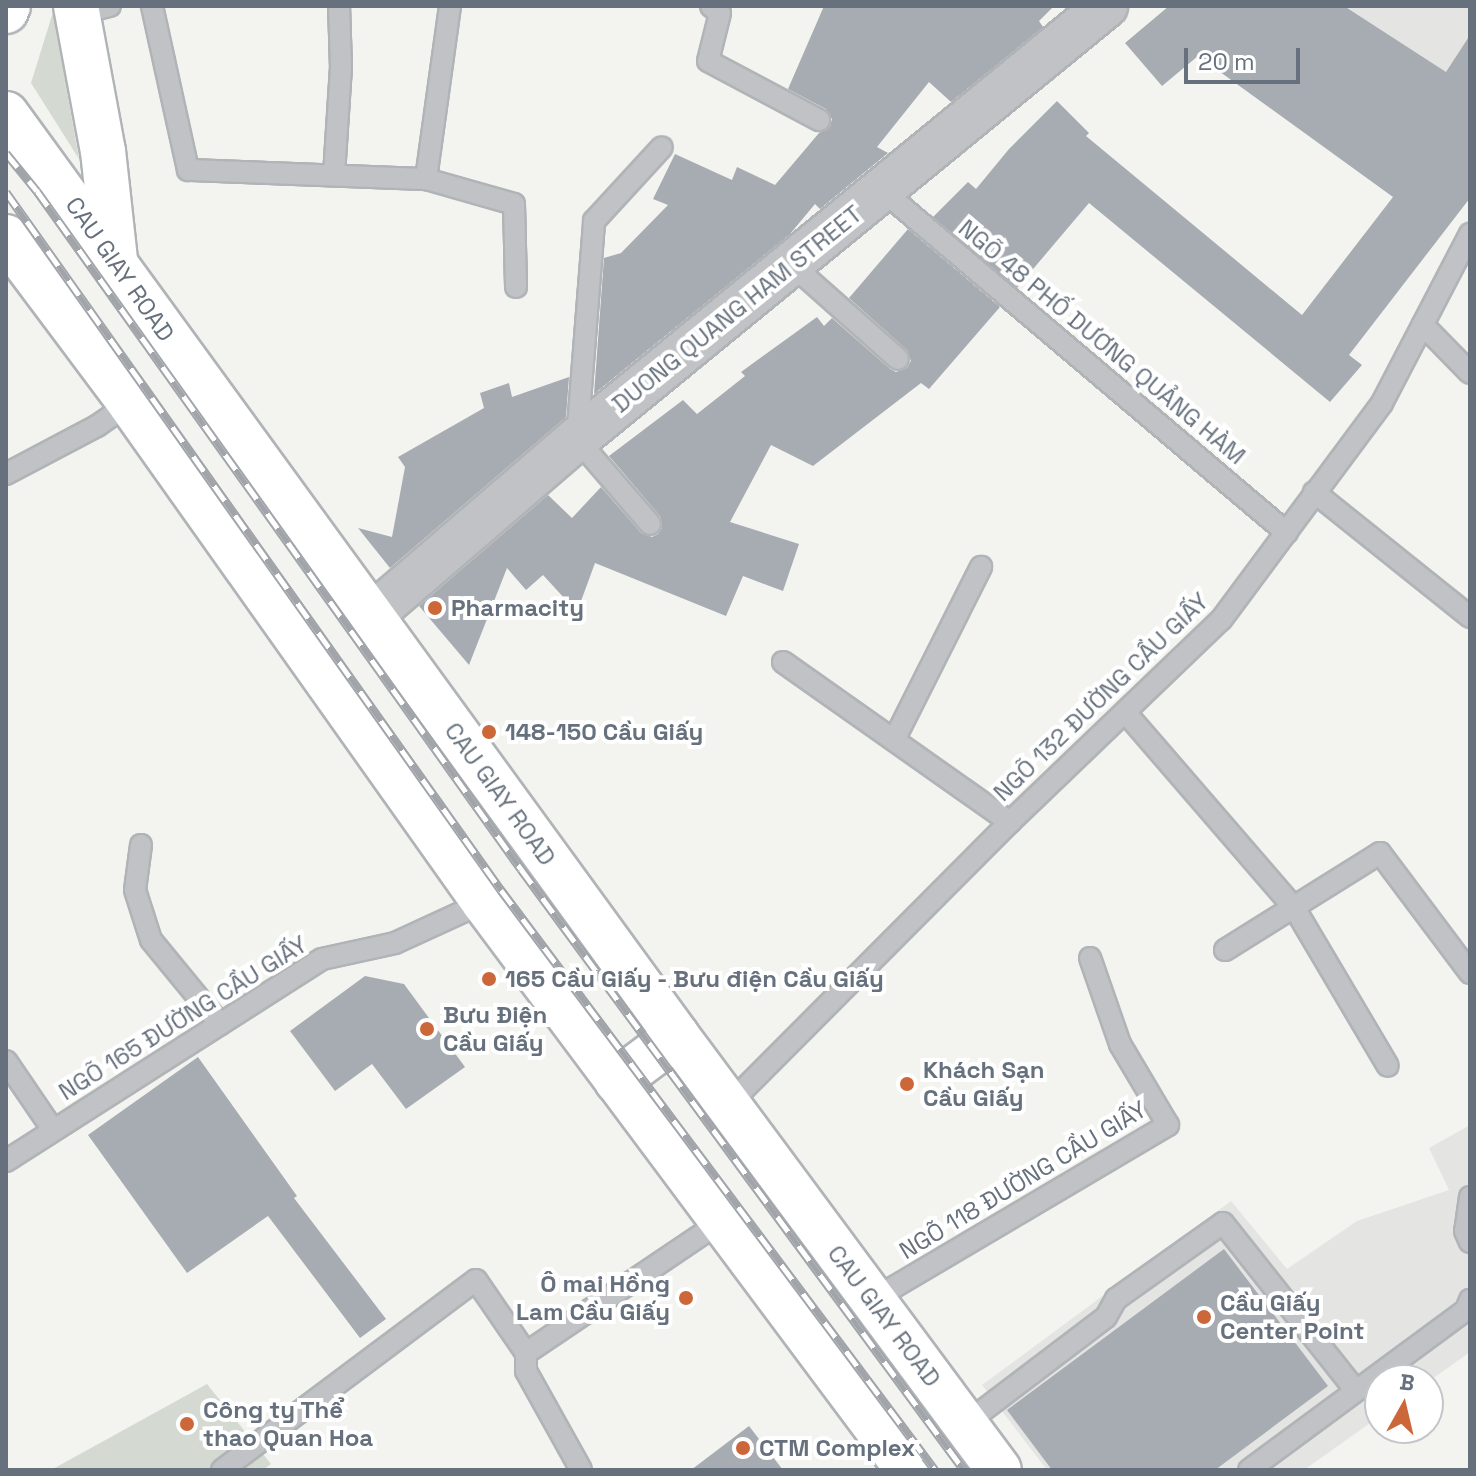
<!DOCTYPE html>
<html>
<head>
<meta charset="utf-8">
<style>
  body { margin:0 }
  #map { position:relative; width:1476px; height:1476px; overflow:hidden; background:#f3f4f0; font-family:"Space Grotesk",sans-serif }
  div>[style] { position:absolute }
  .built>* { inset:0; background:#e4e5e3 }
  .green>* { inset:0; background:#d4dad2 }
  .building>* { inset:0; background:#a6acb1 }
  .roads { filter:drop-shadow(2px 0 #b1b4b7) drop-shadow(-2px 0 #b1b4b7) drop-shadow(0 2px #b1b4b7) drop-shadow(0 -2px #b1b4b7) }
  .service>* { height:20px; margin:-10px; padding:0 10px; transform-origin:10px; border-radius:10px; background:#c0c2c5 }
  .minor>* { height:42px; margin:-21px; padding:0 21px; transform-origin:21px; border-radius:21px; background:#c0c2c5 }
  .primary>* { height:44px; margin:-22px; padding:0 22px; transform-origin:22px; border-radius:22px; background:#fff }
  .rail>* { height:9px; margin-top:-4.5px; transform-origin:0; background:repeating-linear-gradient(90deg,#fff 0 18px,#a1a5aa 0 36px); box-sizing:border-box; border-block:2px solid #a1a5aa }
  .dots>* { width:22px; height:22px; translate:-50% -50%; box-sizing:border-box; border:4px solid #fff; border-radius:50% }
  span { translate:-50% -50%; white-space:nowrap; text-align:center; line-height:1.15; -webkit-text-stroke:8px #fff; paint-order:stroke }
  .street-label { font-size:24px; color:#66717d }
  .poi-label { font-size:24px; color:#66717d; font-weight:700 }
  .left { translate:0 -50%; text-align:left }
  .right { translate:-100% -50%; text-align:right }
  .frame { position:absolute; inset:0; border:8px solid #66717d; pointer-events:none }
  .north { position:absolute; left:1364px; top:1364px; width:80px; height:80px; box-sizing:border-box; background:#fff; border:2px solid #c2c6cb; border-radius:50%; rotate:8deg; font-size:22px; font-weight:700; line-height:32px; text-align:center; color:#66717d }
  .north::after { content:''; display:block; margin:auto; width:28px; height:36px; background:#cb6739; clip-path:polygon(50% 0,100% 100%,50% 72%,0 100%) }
  .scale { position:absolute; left:1184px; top:48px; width:116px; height:36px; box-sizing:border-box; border:4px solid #66717d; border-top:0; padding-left:10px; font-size:24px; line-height:28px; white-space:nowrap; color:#66717d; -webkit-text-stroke:6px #fff; paint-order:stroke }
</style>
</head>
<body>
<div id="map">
  <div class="built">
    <div style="clip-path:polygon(1240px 6px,1470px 6px,1470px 165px)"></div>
    <div style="clip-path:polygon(1470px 1125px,1470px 1352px,1428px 1382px,1380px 1380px,1380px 1416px,1304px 1470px,1047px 1470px,982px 1385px,1231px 1201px,1287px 1269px,1357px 1221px,1449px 1190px,1429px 1148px)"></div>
  </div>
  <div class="green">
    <div style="clip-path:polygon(53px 12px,79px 159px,31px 83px)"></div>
    <div style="clip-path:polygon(207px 1384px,271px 1464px,263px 1470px,51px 1470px)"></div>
  </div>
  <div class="building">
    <div style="clip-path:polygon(824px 6px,1054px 6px,1039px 21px,1043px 27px,951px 102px,929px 82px,877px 147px,888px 153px,820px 209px,815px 204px,790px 234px,594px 394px,604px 258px,621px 253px,668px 205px,653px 199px,675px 154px,732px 180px,737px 167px,775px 185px,819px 133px,830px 127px,832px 119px,826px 109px,788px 89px)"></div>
    <div style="clip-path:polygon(1169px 6px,1344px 6px,1446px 72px,1470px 35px,1470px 198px,1349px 355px,1362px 365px,1330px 402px,1089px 203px,1017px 288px,933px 217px,968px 182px,976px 189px,1009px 149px,1057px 101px,1089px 133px,1086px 136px,1302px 315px,1393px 197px,1198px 56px,1162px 86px,1125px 43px)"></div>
    <div style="clip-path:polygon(908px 229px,1000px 307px,929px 389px,921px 383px,813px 466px,771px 445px,730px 522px,799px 544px,783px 591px,743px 576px,726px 616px,595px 563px,577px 612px,543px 575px,526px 590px,507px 568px,469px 665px,419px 606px,548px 495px,572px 518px,601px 487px,641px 533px,652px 537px,658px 534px,662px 528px,660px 516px,609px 456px,683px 400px,697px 414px,745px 376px,741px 372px,817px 317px,824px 326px,832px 318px,890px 369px,896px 372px,907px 368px,911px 361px,907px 350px,849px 298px)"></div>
    <div style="clip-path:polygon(569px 377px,566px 417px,390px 568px,358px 528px,392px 537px,405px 467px,398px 457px,484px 408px,480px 393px,509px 383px,512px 397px)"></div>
    <div style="clip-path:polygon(365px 976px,404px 984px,465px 1067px,406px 1109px,372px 1064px,335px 1091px,290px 1031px)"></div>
    <div style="clip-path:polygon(198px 1057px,297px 1196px,294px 1198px,386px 1319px,360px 1338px,268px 1216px,187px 1273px,88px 1135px)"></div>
    <div style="clip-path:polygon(1224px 1249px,1328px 1386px,1215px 1470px,1052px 1470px,1007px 1410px)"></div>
    <div style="clip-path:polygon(749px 1426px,783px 1470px,691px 1470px)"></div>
  </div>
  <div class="roads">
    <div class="service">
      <div style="left:152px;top:6px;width:168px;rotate:77.6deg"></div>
      <div style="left:188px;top:170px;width:238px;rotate:2.2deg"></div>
      <div style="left:450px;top:6px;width:175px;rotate:97.9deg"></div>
      <div style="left:426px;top:179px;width:91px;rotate:15.9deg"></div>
      <div style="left:514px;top:204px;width:83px;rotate:88.6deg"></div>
      <div style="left:711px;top:6px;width:11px;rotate:38deg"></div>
      <div style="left:720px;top:13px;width:49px;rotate:104deg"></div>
      <div style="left:708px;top:61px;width:126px;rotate:28deg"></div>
      <div style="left:77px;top:14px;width:34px;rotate:-14deg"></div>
      <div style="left:334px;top:175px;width:107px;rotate:-86.3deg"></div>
      <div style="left:341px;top:68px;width:62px;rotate:-91.8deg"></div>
      <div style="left:883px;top:191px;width:529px;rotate:40.25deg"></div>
      <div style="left:791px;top:264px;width:143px;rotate:41.6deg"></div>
      <div style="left:1423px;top:325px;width:67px;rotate:45.6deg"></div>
      <div style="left:6px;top:474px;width:103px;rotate:-27.8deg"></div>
      <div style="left:97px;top:426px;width:40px;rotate:-34.9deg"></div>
      <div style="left:1314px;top:492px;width:200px;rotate:38.7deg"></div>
      <div style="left:650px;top:524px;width:112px;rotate:-130.7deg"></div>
      <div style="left:577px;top:439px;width:219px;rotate:-85.5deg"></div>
      <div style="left:594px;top:221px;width:100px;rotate:-47.4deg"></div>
      <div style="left:783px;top:662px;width:278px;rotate:35.2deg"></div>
      <div style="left:1125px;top:712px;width:260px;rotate:49.2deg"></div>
      <div style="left:1295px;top:909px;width:182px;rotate:59.4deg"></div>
      <div style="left:894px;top:740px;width:194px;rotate:-63.3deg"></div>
      <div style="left:141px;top:845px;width:45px;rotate:97.6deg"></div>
      <div style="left:135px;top:890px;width:52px;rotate:72.3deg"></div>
      <div style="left:151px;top:940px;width:109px;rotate:50.6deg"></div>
      <div style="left:1225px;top:950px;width:183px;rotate:-32deg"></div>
      <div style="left:1380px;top:853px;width:150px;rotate:53.1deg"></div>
      <div style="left:6px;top:1061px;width:83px;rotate:55.7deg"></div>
      <div style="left:728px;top:1105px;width:400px;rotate:-45.1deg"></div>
      <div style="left:1010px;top:822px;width:292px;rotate:-43.8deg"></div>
      <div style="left:1221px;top:620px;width:270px;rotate:-53.4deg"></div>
      <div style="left:1382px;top:403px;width:191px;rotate:-62.5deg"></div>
      <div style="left:6px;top:1161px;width:375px;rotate:-32.6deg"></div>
      <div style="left:322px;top:959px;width:75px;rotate:-12.4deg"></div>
      <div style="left:395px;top:943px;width:98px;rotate:-24.7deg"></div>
      <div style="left:1470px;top:1197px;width:34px;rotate:98deg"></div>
      <div style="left:1465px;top:1231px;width:12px;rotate:66deg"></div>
      <div style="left:872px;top:1300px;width:344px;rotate:-30.6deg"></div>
      <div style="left:1168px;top:1125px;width:94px;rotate:-120.7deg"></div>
      <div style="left:1120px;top:1044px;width:91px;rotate:-109.2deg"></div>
      <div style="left:526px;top:1353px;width:18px;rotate:90deg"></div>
      <div style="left:526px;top:1371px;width:113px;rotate:60.9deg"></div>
      <div style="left:965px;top:1424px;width:177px;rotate:-37.2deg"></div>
      <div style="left:1106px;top:1317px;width:21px;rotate:-61deg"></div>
      <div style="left:1116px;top:1299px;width:131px;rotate:-35.4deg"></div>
      <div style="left:1223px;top:1223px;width:214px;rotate:51.6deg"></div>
      <div style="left:222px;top:1470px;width:317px;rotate:-36.8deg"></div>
      <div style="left:476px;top:1280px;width:88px;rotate:55.6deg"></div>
      <div style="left:526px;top:1353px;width:236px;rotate:-34deg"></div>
      <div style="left:1249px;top:1470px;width:270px;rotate:-36.4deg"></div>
      <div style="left:1466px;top:1310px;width:11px;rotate:-68deg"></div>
    </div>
    <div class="minor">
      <div style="left:371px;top:616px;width:272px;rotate:-40.7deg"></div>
      <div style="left:577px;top:439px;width:684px;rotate:-39.3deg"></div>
    </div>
    <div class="primary">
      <div style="left:76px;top:6px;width:147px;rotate:79.5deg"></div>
      <div style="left:103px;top:151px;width:110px;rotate:83.7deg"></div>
      <div style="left:6px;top:11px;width:5px;rotate:-68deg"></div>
      <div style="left:6px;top:114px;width:1140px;rotate:53.95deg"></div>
      <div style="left:677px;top:1036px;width:540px;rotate:53.43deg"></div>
      <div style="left:6px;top:237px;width:207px;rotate:53.2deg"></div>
      <div style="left:130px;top:403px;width:612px;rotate:54.65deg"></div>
      <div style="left:484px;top:902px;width:709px;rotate:53.26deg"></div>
      <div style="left:617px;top:1081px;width:75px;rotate:-36.9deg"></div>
    </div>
  </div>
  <div class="rail">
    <div style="left:6px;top:153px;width:49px;rotate:50.8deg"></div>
    <div style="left:37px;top:191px;width:833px;rotate:54.48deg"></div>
    <div style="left:521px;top:869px;width:747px;rotate:53.61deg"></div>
    <div style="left:6px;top:192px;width:856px;rotate:54.66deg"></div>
    <div style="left:501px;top:890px;width:724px;rotate:53.19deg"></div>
  </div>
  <div class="dots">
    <div style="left:435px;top:608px;background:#cb6739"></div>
    <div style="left:489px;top:732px;background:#cb6739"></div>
    <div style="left:489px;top:979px;background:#cb6739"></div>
    <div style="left:427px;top:1029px;background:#cb6739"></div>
    <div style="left:907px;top:1084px;background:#cb6739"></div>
    <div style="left:686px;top:1298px;background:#cb6739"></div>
    <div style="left:1204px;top:1317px;background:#cb6739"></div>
    <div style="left:187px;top:1424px;background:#cb6739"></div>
    <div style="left:743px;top:1448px;background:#cb6739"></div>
  </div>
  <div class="street-label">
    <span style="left:120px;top:269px;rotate:55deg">CAU GIAY ROAD</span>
    <span style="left:737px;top:309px;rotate:-39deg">DUONG QUANG HAM STREET</span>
    <span style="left:1102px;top:342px;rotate:40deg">NGÕ 48 PHỐ DƯƠNG QUẢNG HÀM</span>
    <span style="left:1101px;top:697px;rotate:-44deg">NGÕ 132 ĐƯỜNG CẦU GIẤY</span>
    <span style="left:500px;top:794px;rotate:54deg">CAU GIAY ROAD</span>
    <span style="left:183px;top:1018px;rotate:-32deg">NGÕ 165 ĐƯỜNG CẦU GIẤY</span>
    <span style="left:1023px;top:1180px;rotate:-31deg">NGÕ 118 ĐƯỜNG CẦU GIẤY</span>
    <span style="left:884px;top:1316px;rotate:53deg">CAU GIAY ROAD</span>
  </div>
  <div class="poi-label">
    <span class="left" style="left:451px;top:608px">Pharmacity</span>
    <span class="left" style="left:505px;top:732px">148-150 Cầu Giấy</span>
    <span class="left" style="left:505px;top:979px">165 Cầu Giấy - Bưu điện Cầu Giấy</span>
    <span class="left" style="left:443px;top:1029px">Bưu Điện<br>Cầu Giấy</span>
    <span class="left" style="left:923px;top:1084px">Khách Sạn<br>Cầu Giấy</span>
    <span class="right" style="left:670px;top:1298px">Ô mai Hồng<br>Lam Cầu Giấy</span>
    <span class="left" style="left:1220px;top:1317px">Cầu Giấy<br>Center Point</span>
    <span class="left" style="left:203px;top:1424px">Công ty Thể<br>thao Quan Hoa</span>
    <span class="left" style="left:759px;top:1448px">CTM Complex</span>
  </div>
  <div class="frame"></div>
  <div class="north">B</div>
  <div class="scale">20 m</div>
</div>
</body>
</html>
